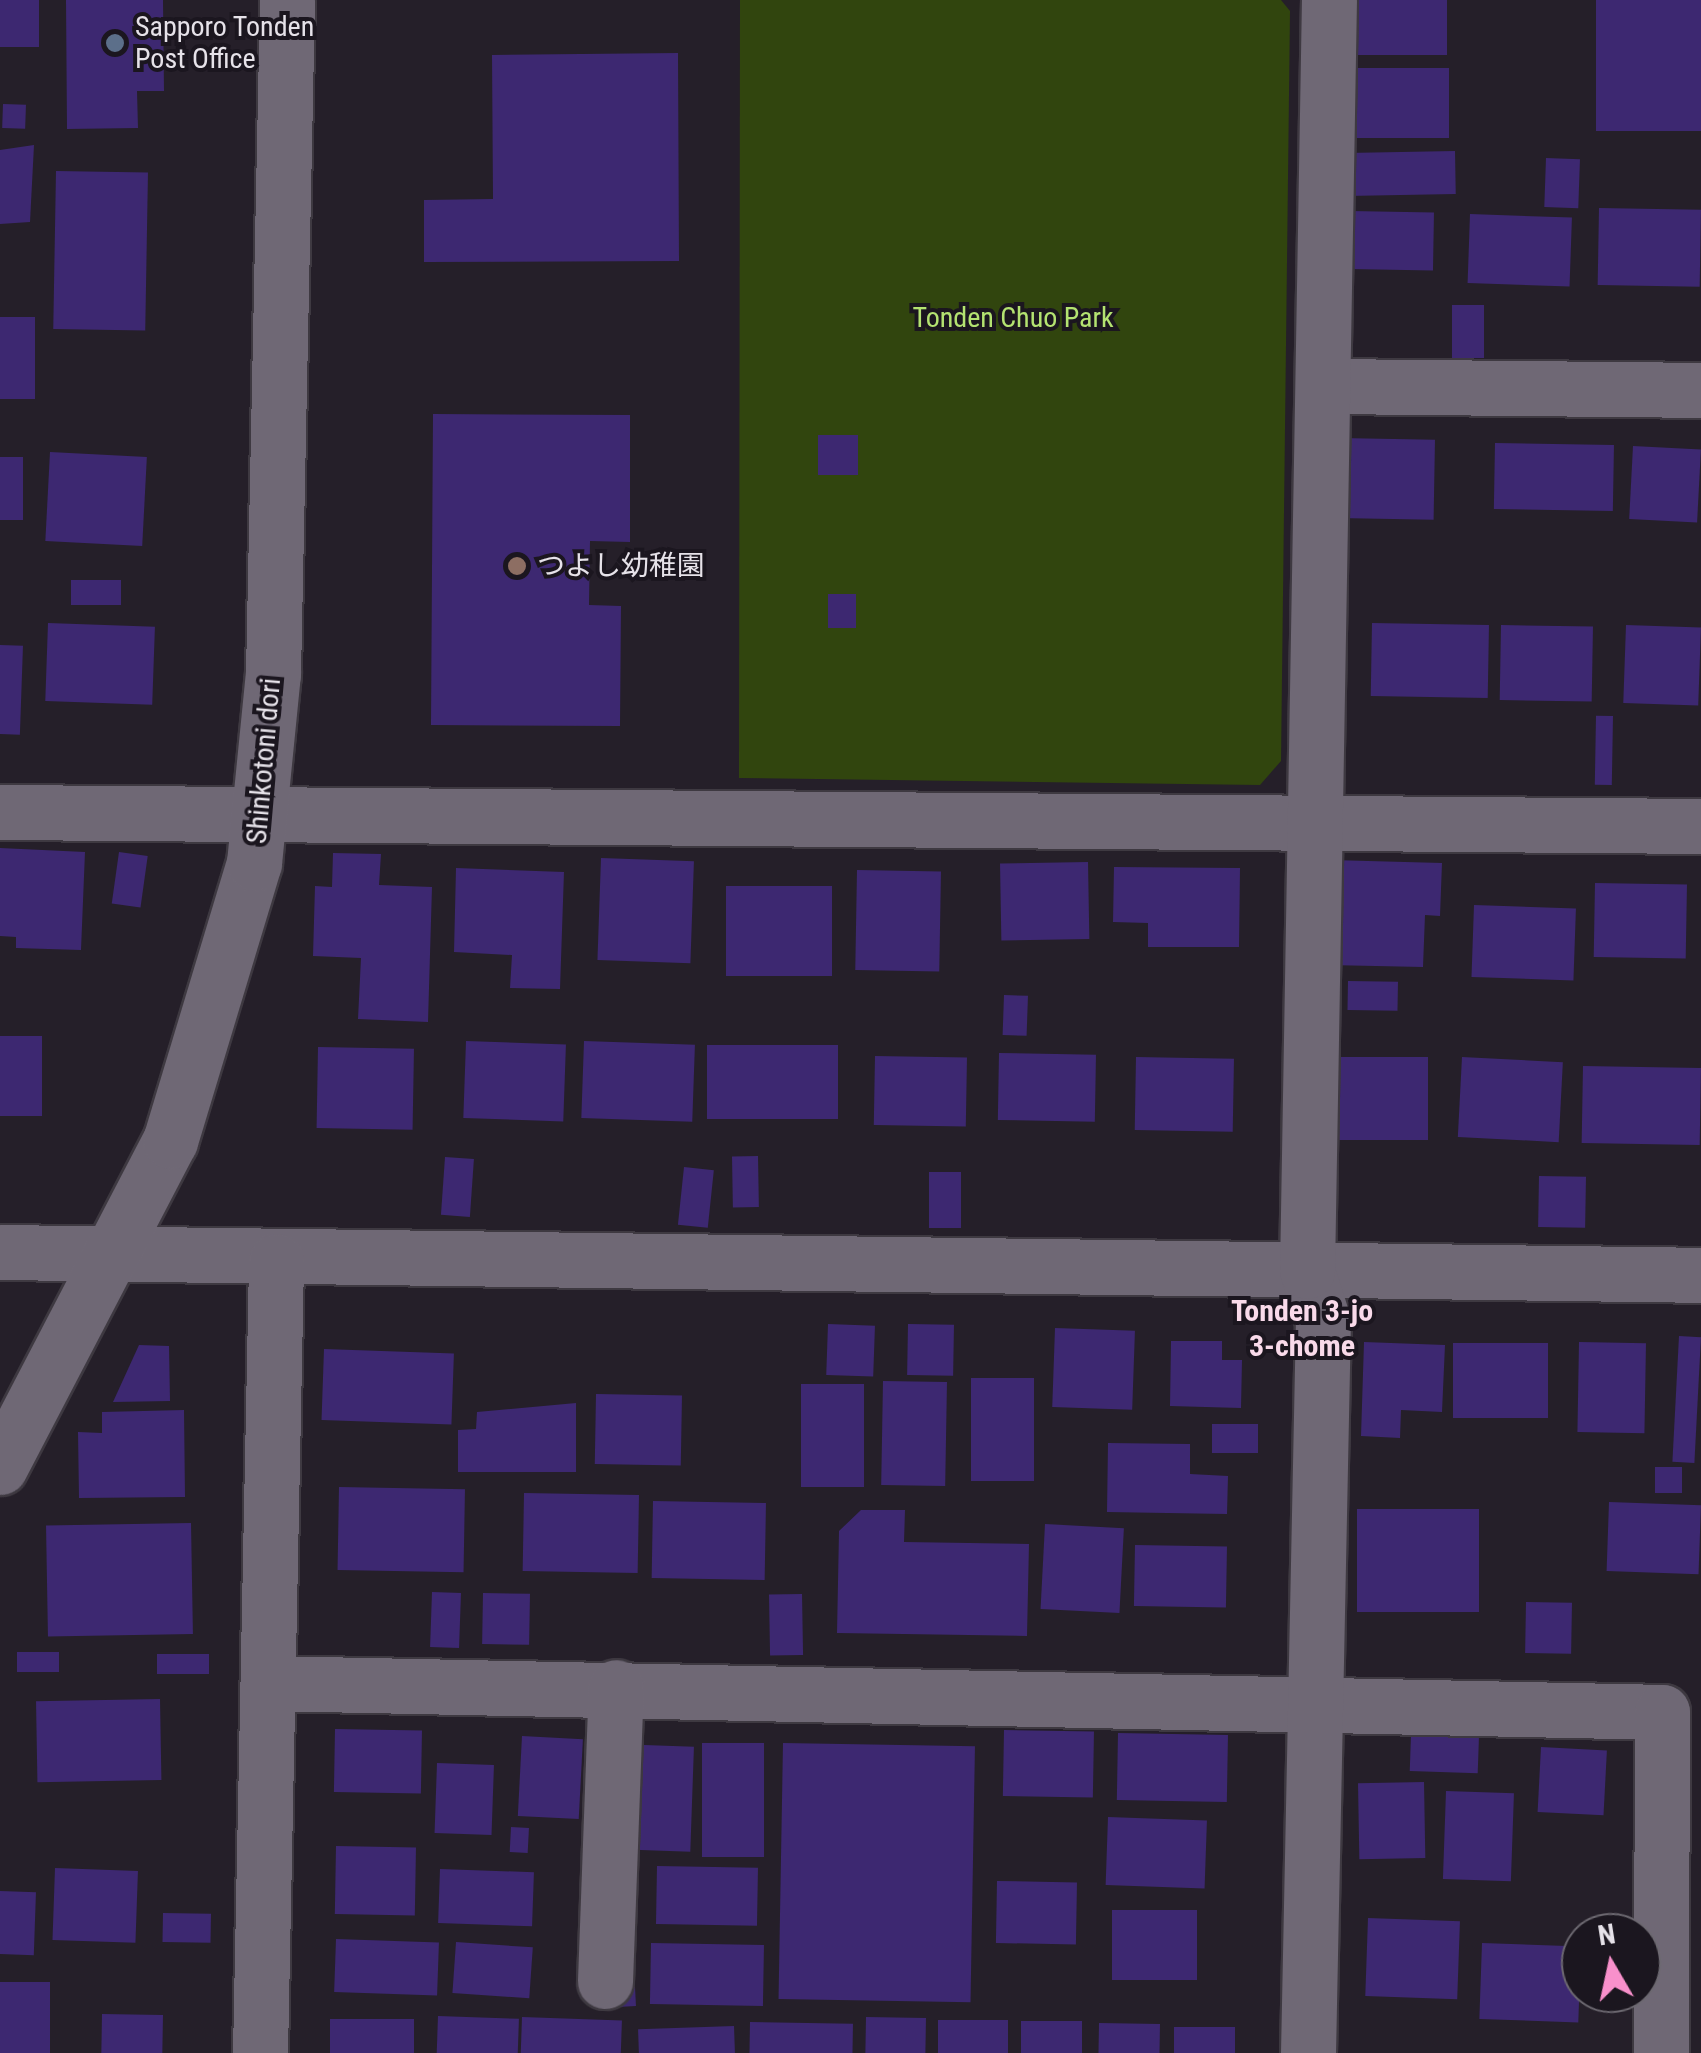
<!DOCTYPE html>
<html>
<head>
<meta charset="utf-8">
<style>
  body { margin:0 }
  #map { position:relative; width:1701px; height:2053px; overflow:hidden; background:#251f29; font-family:"Roboto Condensed","Noto Sans JP",sans-serif }
  div>[style] { position:absolute }
  .green>* { inset:0; background:#31450e }
  .building>* { inset:0; background:#3d2871; transform-origin:0 0 }
  .roads { filter:drop-shadow(2px 0 #3e3941) drop-shadow(-2px 0 #3e3941) drop-shadow(0 2px #3e3941) drop-shadow(0 -2px #3e3941) }
  .minor>* { height:55px; margin:-27.5px; padding:0 27.5px; transform-origin:27.5px; border-radius:27.5px; background:#6f6875 }
  .dots>* { width:28px; height:28px; translate:-50% -50%; box-sizing:border-box; border:5px solid #1b161f; border-radius:50% }
  span { translate:-50% -50%; white-space:nowrap; text-align:center; line-height:1.15; -webkit-text-stroke:8px #1b161f; paint-order:stroke }
  .poi-label { font-size:28px; color:#e6e2e9 }
  .left { translate:0 -50%; text-align:left }
  .park-label { font-size:28px; color:#b4e371 }
  .street-label { font-size:28px; color:#e6e2e9 }
  .neighbourhood-label { font-size:30px; color:#f9daea; font-weight:700 }
  .north { position:absolute; left:1561px; top:1913px; width:100px; height:100px; box-sizing:border-box; background:#1b161f; border:2px solid #6c6870; border-radius:50%; rotate:351deg; font-size:28px; font-weight:700; line-height:40px; text-align:center; color:#e6e2e9 }
  .north::after { content:''; display:block; margin:auto; width:35px; height:45px; background:#f890cb; clip-path:polygon(50% 0,100% 100%,50% 72%,0 100%) }
</style>
</head>
<body>
<div id="map">
  <div class="green">
    <div style="clip-path:polygon(740px 0,1281px 0,1290px 11px,1281px 761px,1260px 785px,739px 778px)"></div>
  </div>
  <div class="building">
    <div style="left:0;top:0;width:39px;height:47px"></div>
    <div style="clip-path:polygon(66px 0,163px 0,164px 91px,137px 91px,138px 128px,67px 129px)"></div>
    <div style="left:1351px;top:0;width:96px;height:55px"></div>
    <div style="left:1596px;top:0;width:105px;height:131px"></div>
    <div style="clip-path:polygon(678px 53px,679px 261px,424px 262px,424px 200px,493px 199px,492px 55px)"></div>
    <div style="left:1449px;top:68px;width:70px;height:101px;rotate:90deg"></div>
    <div style="left:3px;top:104px;width:23px;height:24px;rotate:2deg"></div>
    <div style="clip-path:polygon(34px 145px,30px 222px,0 224px,0 150px)"></div>
    <div style="left:1455px;top:151px;width:43px;height:109px;rotate:89deg"></div>
    <div style="left:1546px;top:158px;width:34px;height:49px;rotate:2deg"></div>
    <div style="left:56px;top:171px;width:92px;height:158px;rotate:1deg"></div>
    <div style="left:1599px;top:208px;width:102px;height:77px;rotate:1deg"></div>
    <div style="left:1350px;top:211px;width:84px;height:58px;rotate:1deg"></div>
    <div style="left:1470px;top:214px;width:102px;height:69px;rotate:2deg"></div>
    <div style="left:1452px;top:305px;width:32px;height:53px"></div>
    <div style="left:0;top:317px;width:35px;height:82px"></div>
    <div style="clip-path:polygon(433px 414px,630px 415px,630px 542px,590px 541px,589px 605px,621px 606px,620px 726px,431px 725px)"></div>
    <div style="left:818px;top:435px;width:40px;height:40px"></div>
    <div style="left:1339px;top:438px;width:96px;height:80px;rotate:1deg"></div>
    <div style="left:1495px;top:443px;width:119px;height:66px;rotate:1deg"></div>
    <div style="left:1633px;top:446px;width:68px;height:73px;rotate:3deg"></div>
    <div style="left:50px;top:452px;width:97px;height:89px;rotate:3deg"></div>
    <div style="left:0;top:457px;width:23px;height:63px"></div>
    <div style="left:71px;top:580px;width:50px;height:25px"></div>
    <div style="left:828px;top:594px;width:28px;height:34px"></div>
    <div style="left:48px;top:623px;width:107px;height:78px;rotate:2deg"></div>
    <div style="left:1372px;top:623px;width:117px;height:73px;rotate:1deg"></div>
    <div style="left:1501px;top:625px;width:92px;height:75px;rotate:1deg"></div>
    <div style="left:1626px;top:625px;width:75px;height:78px;rotate:2deg"></div>
    <div style="left:0;top:645px;width:23px;height:89px;rotate:2deg"></div>
    <div style="left:1613px;top:716px;width:69px;height:17px;rotate:91deg"></div>
    <div style="clip-path:polygon(0 848px,85px 852px,81px 950px,16px 948px,16px 937px,0 936px)"></div>
    <div style="left:119px;top:852px;width:29px;height:52px;rotate:8deg"></div>
    <div style="clip-path:polygon(333px 853px,381px 854px,379px 885px,432px 887px,428px 1022px,358px 1019px,361px 958px,313px 956px,315px 886px,332px 887px)"></div>
    <div style="left:601px;top:858px;width:93px;height:102px;rotate:2deg"></div>
    <div style="clip-path:polygon(1331px 860px,1442px 863px,1440px 916px,1425px 915px,1423px 967px,1328px 965px)"></div>
    <div style="left:1088px;top:862px;width:77px;height:88px;rotate:89deg"></div>
    <div style="clip-path:polygon(1114px 867px,1240px 868px,1239px 947px,1148px 947px,1148px 923px,1113px 922px)"></div>
    <div style="clip-path:polygon(456px 868px,564px 872px,560px 989px,510px 988px,512px 955px,454px 952px)"></div>
    <div style="left:857px;top:870px;width:84px;height:100px;rotate:1deg"></div>
    <div style="left:1595px;top:883px;width:92px;height:74px;rotate:1deg"></div>
    <div style="left:832px;top:886px;width:90px;height:106px;rotate:90deg"></div>
    <div style="left:1474px;top:905px;width:102px;height:72px;rotate:2deg"></div>
    <div style="left:1348px;top:981px;width:50px;height:29px;rotate:1deg"></div>
    <div style="left:1004px;top:995px;width:24px;height:40px;rotate:2deg"></div>
    <div style="left:0;top:1036px;width:42px;height:80px"></div>
    <div style="left:466px;top:1041px;width:100px;height:77px;rotate:2deg"></div>
    <div style="left:584px;top:1041px;width:111px;height:77px;rotate:2deg"></div>
    <div style="left:707px;top:1045px;width:131px;height:74px"></div>
    <div style="left:318px;top:1047px;width:96px;height:81px;rotate:1deg"></div>
    <div style="left:999px;top:1053px;width:97px;height:67px;rotate:1deg"></div>
    <div style="left:875px;top:1056px;width:92px;height:69px;rotate:1deg"></div>
    <div style="left:1136px;top:1057px;width:98px;height:73px;rotate:1deg"></div>
    <div style="left:1338px;top:1057px;width:90px;height:83px"></div>
    <div style="left:1462px;top:1057px;width:101px;height:80px;rotate:3deg"></div>
    <div style="left:1583px;top:1066px;width:118px;height:77px;rotate:1deg"></div>
    <div style="left:758px;top:1156px;width:51px;height:26px;rotate:89deg"></div>
    <div style="left:445px;top:1157px;width:29px;height:58px;rotate:4deg"></div>
    <div style="left:684px;top:1167px;width:30px;height:58px;rotate:6deg"></div>
    <div style="left:929px;top:1172px;width:32px;height:56px"></div>
    <div style="left:1539px;top:1176px;width:47px;height:51px;rotate:1deg"></div>
    <div style="left:828px;top:1324px;width:47px;height:51px;rotate:2deg"></div>
    <div style="left:908px;top:1324px;width:46px;height:51px;rotate:1deg"></div>
    <div style="left:1055px;top:1328px;width:80px;height:79px;rotate:2deg"></div>
    <div style="left:1679px;top:1336px;width:22px;height:126px;rotate:3deg"></div>
    <div style="clip-path:polygon(1171px 1341px,1222px 1341px,1222px 1360px,1242px 1360px,1241px 1408px,1170px 1406px)"></div>
    <div style="clip-path:polygon(1364px 1342px,1445px 1345px,1442px 1412px,1401px 1410px,1400px 1438px,1361px 1436px)"></div>
    <div style="left:1579px;top:1342px;width:67px;height:90px;rotate:1deg"></div>
    <div style="left:1453px;top:1343px;width:95px;height:75px"></div>
    <div style="clip-path:polygon(139px 1345px,169px 1346px,170px 1401px,113px 1402px)"></div>
    <div style="left:324px;top:1349px;width:130px;height:71px;rotate:2deg"></div>
    <div style="left:971px;top:1378px;width:63px;height:103px"></div>
    <div style="left:883px;top:1381px;width:64px;height:104px;rotate:1deg"></div>
    <div style="left:801px;top:1384px;width:63px;height:103px"></div>
    <div style="left:596px;top:1394px;width:86px;height:70px;rotate:1deg"></div>
    <div style="clip-path:polygon(576px 1403px,576px 1472px,458px 1472px,458px 1430px,476px 1429px,477px 1412px)"></div>
    <div style="clip-path:polygon(184px 1410px,185px 1497px,79px 1498px,78px 1432px,102px 1433px,102px 1412px)"></div>
    <div style="left:1212px;top:1424px;width:46px;height:29px"></div>
    <div style="clip-path:polygon(1108px 1443px,1190px 1444px,1190px 1474px,1228px 1476px,1227px 1514px,1107px 1512px)"></div>
    <div style="left:1655px;top:1467px;width:27px;height:26px"></div>
    <div style="left:339px;top:1487px;width:126px;height:83px;rotate:1deg"></div>
    <div style="left:639px;top:1495px;width:78px;height:115px;rotate:91deg"></div>
    <div style="left:653px;top:1501px;width:113px;height:77px;rotate:1deg"></div>
    <div style="left:1609px;top:1502px;width:92px;height:69px;rotate:2deg"></div>
    <div style="left:1357px;top:1509px;width:122px;height:103px"></div>
    <div style="clip-path:polygon(861px 1510px,905px 1510px,904px 1542px,1029px 1544px,1027px 1636px,837px 1633px,839px 1531px)"></div>
    <div style="left:191px;top:1523px;width:111px;height:145px;rotate:89deg"></div>
    <div style="left:1045px;top:1524px;width:79px;height:85px;rotate:3deg"></div>
    <div style="left:1135px;top:1545px;width:92px;height:61px;rotate:1deg"></div>
    <div style="left:432px;top:1592px;width:29px;height:55px;rotate:2deg"></div>
    <div style="left:483px;top:1593px;width:47px;height:51px;rotate:1deg"></div>
    <div style="left:802px;top:1594px;width:61px;height:33px;rotate:89deg"></div>
    <div style="left:1526px;top:1602px;width:46px;height:51px;rotate:1deg"></div>
    <div style="left:17px;top:1652px;width:42px;height:20px"></div>
    <div style="left:209px;top:1654px;width:20px;height:52px;rotate:90deg"></div>
    <div style="left:160px;top:1699px;width:81px;height:124px;rotate:89deg"></div>
    <div style="left:335px;top:1729px;width:87px;height:63px;rotate:1deg"></div>
    <div style="left:1004px;top:1730px;width:90px;height:66px;rotate:1deg"></div>
    <div style="left:1118px;top:1733px;width:110px;height:67px;rotate:1deg"></div>
    <div style="left:1411px;top:1735px;width:68px;height:36px;rotate:2deg"></div>
    <div style="left:522px;top:1736px;width:61px;height:80px;rotate:3deg"></div>
    <div style="left:702px;top:1743px;width:62px;height:114px"></div>
    <div style="left:783px;top:1743px;width:192px;height:256px;rotate:1deg"></div>
    <div style="left:616px;top:1744px;width:78px;height:105px;rotate:2deg"></div>
    <div style="left:1541px;top:1747px;width:66px;height:65px;rotate:3deg"></div>
    <div style="left:437px;top:1763px;width:57px;height:70px;rotate:2deg"></div>
    <div style="left:1424px;top:1782px;width:76px;height:66px;rotate:89deg"></div>
    <div style="left:1446px;top:1791px;width:68px;height:88px;rotate:2deg"></div>
    <div style="left:1108px;top:1817px;width:99px;height:68px;rotate:2deg"></div>
    <div style="left:511px;top:1827px;width:18px;height:25px;rotate:3deg"></div>
    <div style="left:336px;top:1846px;width:80px;height:68px;rotate:1deg"></div>
    <div style="left:657px;top:1866px;width:101px;height:58px;rotate:1deg"></div>
    <div style="left:55px;top:1868px;width:83px;height:72px;rotate:2deg"></div>
    <div style="left:440px;top:1869px;width:94px;height:54px;rotate:2deg"></div>
    <div style="left:997px;top:1881px;width:80px;height:62px;rotate:1deg"></div>
    <div style="left:0;top:1891px;width:36px;height:63px;rotate:2deg"></div>
    <div style="left:1112px;top:1910px;width:85px;height:70px"></div>
    <div style="left:163px;top:1913px;width:48px;height:29px;rotate:1deg"></div>
    <div style="left:1368px;top:1918px;width:92px;height:78px;rotate:2deg"></div>
    <div style="left:336px;top:1939px;width:103px;height:53px;rotate:2deg"></div>
    <div style="left:456px;top:1942px;width:77px;height:51px;rotate:4deg"></div>
    <div style="left:651px;top:1943px;width:113px;height:61px;rotate:1deg"></div>
    <div style="left:1482px;top:1943px;width:99px;height:76px;rotate:2deg"></div>
    <div style="left:0;top:1982px;width:50px;height:71px"></div>
    <div style="left:635px;top:1987px;width:19px;height:28px;rotate:87deg"></div>
    <div style="left:102px;top:2014px;width:61px;height:39px;rotate:1deg"></div>
    <div style="left:438px;top:2016px;width:81px;height:37px;rotate:2deg"></div>
    <div style="left:522px;top:2017px;width:100px;height:36px;rotate:2deg"></div>
    <div style="left:866px;top:2017px;width:60px;height:36px;rotate:1deg"></div>
    <div style="left:330px;top:2019px;width:84px;height:34px"></div>
    <div style="left:938px;top:2020px;width:70px;height:33px"></div>
    <div style="left:1082px;top:2021px;width:32px;height:61px;rotate:90deg"></div>
    <div style="left:750px;top:2022px;width:103px;height:31px;rotate:1deg"></div>
    <div style="left:1099px;top:2023px;width:61px;height:30px;rotate:1deg"></div>
    <div style="left:734px;top:2026px;width:27px;height:96px;rotate:88deg"></div>
    <div style="left:1174px;top:2027px;width:61px;height:26px"></div>
  </div>
  <div class="roads">
    <div class="minor">
      <div style="left:1327px;top:386px;width:374px;rotate:0.6deg"></div>
      <div style="left:0;top:812px;width:1701px;rotate:0.47deg"></div>
      <div style="left:0;top:1252px;width:1701px;rotate:0.77deg"></div>
      <div style="left:0;top:1467px;width:368px;rotate:-62.5deg"></div>
      <div style="left:170px;top:1141px;width:290px;rotate:-73.2deg"></div>
      <div style="left:254px;top:863px;width:190px;rotate:-84.3deg"></div>
      <div style="left:273px;top:674px;width:674px;rotate:-88.81deg"></div>
      <div style="left:270px;top:1683px;width:1392px;rotate:1.19deg"></div>
      <div style="left:1662px;top:1712px;width:341px;rotate:90.2deg"></div>
      <div style="left:605px;top:1981px;width:294px;rotate:-87.9deg"></div>
      <div style="left:260px;top:2053px;width:792px;rotate:-88.84deg"></div>
      <div style="left:1308px;top:2053px;width:732px;rotate:-88.83deg"></div>
      <div style="left:1323px;top:1321px;width:52px;rotate:-107.7deg"></div>
      <div style="left:1307px;top:1271px;width:1271px;rotate:-89.01deg"></div>
    </div>
  </div>
  <div class="dots">
    <div style="left:115px;top:43px;background:#5c6f8a"></div>
    <div style="left:517px;top:566px;background:#8d6e63"></div>
  </div>
  <div class="poi-label">
    <span class="left" style="left:135px;top:43px">Sapporo Tonden<br>Post Office</span>
    <span class="left" style="left:537px;top:566px">つよし幼稚園</span>
  </div>
  <div class="park-label">
    <span style="left:1013px;top:318px">Tonden Chuo Park</span>
  </div>
  <div class="street-label">
    <span style="left:264px;top:761px;rotate:-85deg">Shinkotoni dori</span>
  </div>
  <div class="neighbourhood-label">
    <span style="left:1302px;top:1328px">Tonden 3-jo<br>3-chome</span>
  </div>
  <div class="north">N</div>
</div>
</body>
</html>
